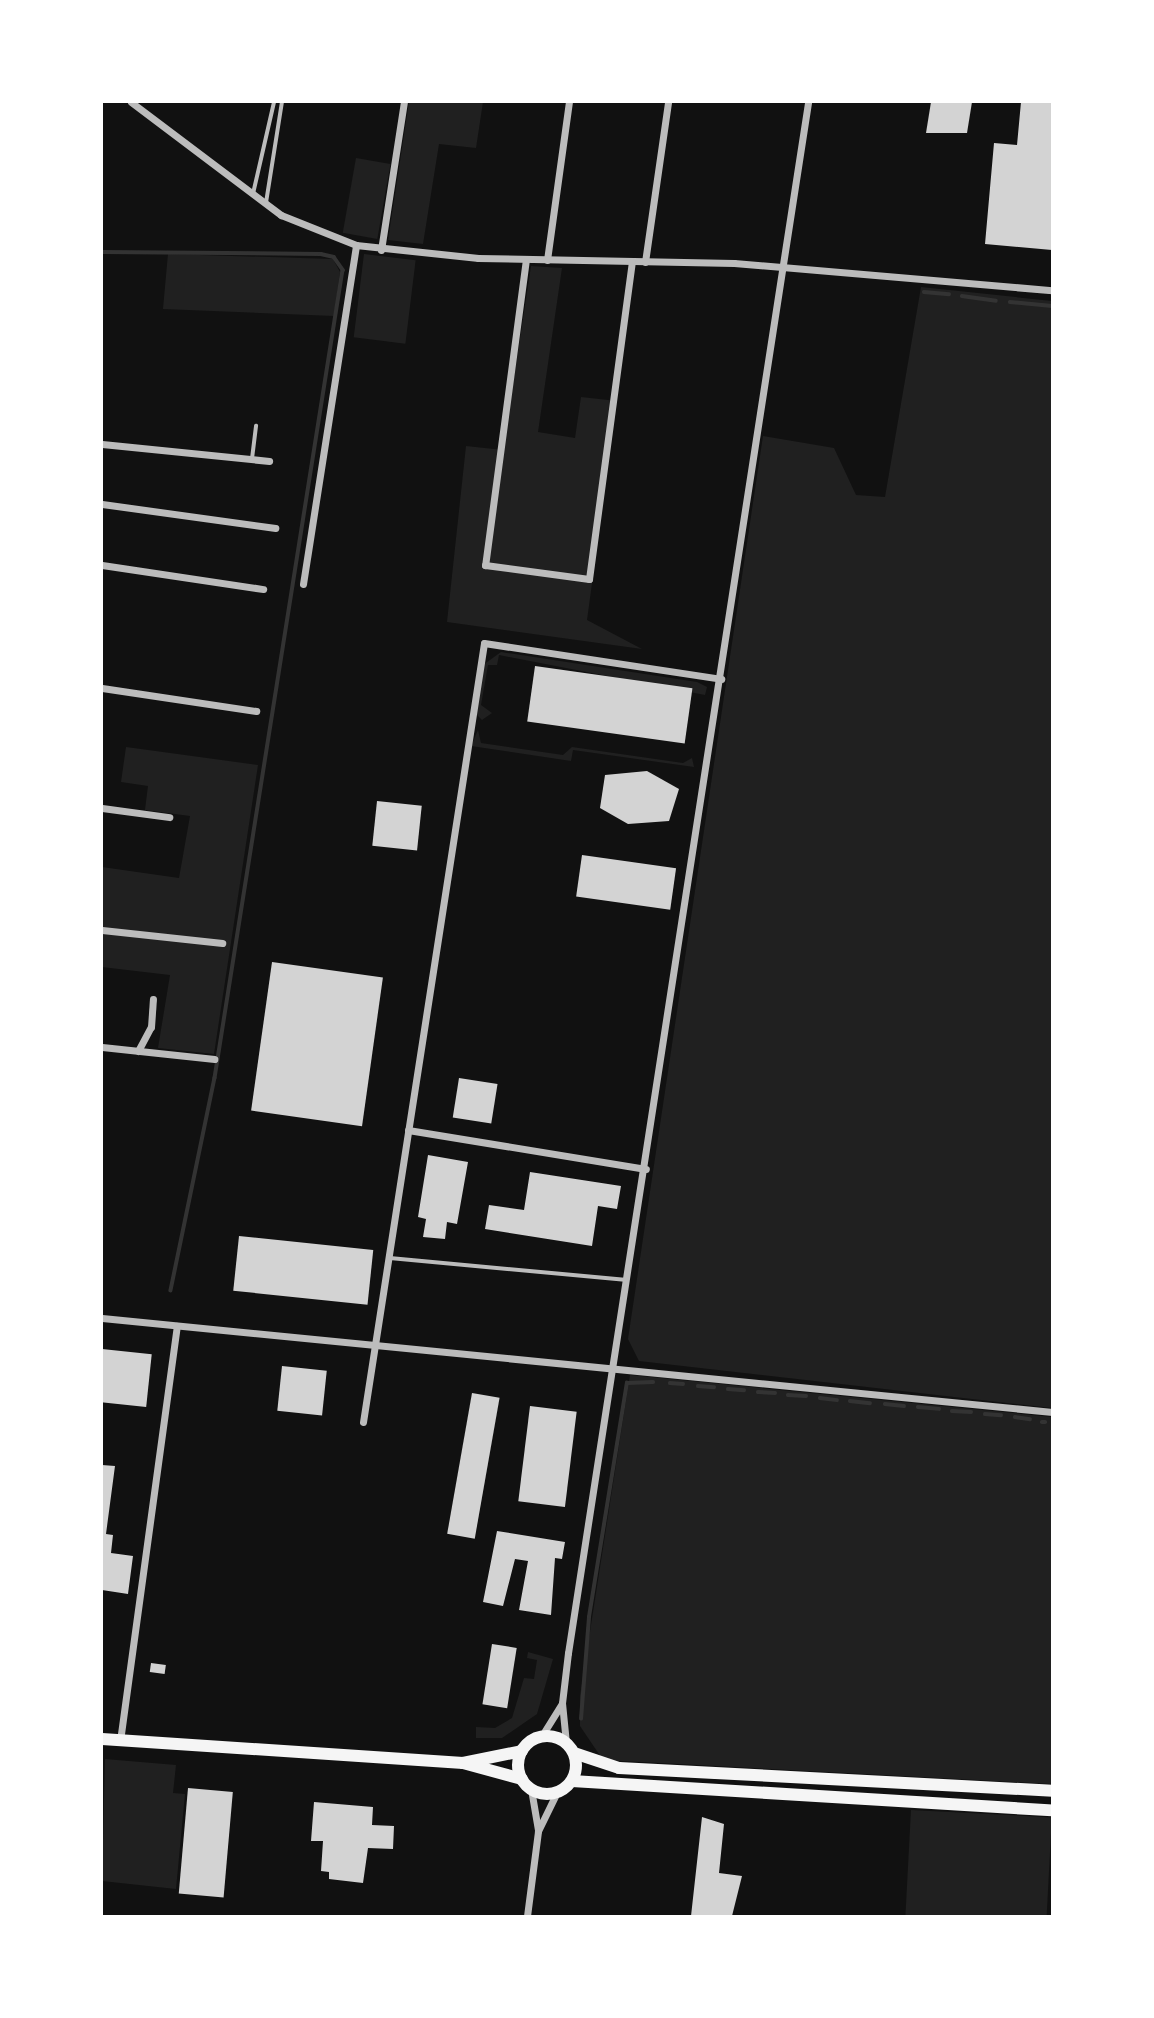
<!DOCTYPE html>
<html>
<head>
<meta charset="utf-8">
<style>
  body { margin:0 }
  #map { position:relative; width:1154px; height:2018px; overflow:hidden; background:#111; font-family:"PT Sans",sans-serif }
  div>[style] { position:absolute }
  .green>* { inset:0; background:#202020; transform-origin:0 0 }
  .stream>* { height:3.5px; margin:-1.75px; padding:0 1.75px; transform-origin:1.75px; border-radius:1.75px; background:#333 }
  .building>* { inset:0; background:#d3d3d3; transform-origin:0 0 }
  .service>* { height:3.5px; margin:-1.75px; padding:0 1.75px; transform-origin:1.75px; border-radius:1.75px; background:#bcbcbc }
  .minor>* { height:7px; margin:-3.5px; padding:0 3.5px; transform-origin:3.5px; border-radius:3.5px; background:#bcbcbc }
  .primary>* { height:12px; margin:-6px; padding:0 6px; transform-origin:6px; border-radius:6px; background:#f5f5f5 }
  .primary>.ring { margin:-6px; padding:0; box-sizing:content-box; background:none; border:12px solid #f5f5f5; border-radius:50% }
  span { translate:-50% -50%; white-space:nowrap; text-align:center; line-height:1.15; -webkit-text-stroke:7px #fff; paint-order:stroke }
  .frame { position:absolute; inset:0; border:103px solid #fff; pointer-events:none }
</style>
</head>
<body>
<div id="map">
  <div class="green">
    <div style="clip-path:polygon(409px 102px,483px 102px,476px 148px,439px 144px,423px 244px,388px 240px)"></div>
    <div style="left:356px;top:158px;width:35px;height:76px;rotate:10deg"></div>
    <div style="clip-path:polygon(168px 254px,333px 259px,340px 272px,334px 316px,163px 309px)"></div>
    <div style="left:364px;top:254px;width:52px;height:84px;rotate:7deg"></div>
    <div style="clip-path:polygon(531px 266px,562px 268px,538px 432px,575px 438px,581px 397px,617px 401px,587px 620px,642px 649px,447px 622px,466px 446px,503px 450px)"></div>
    <div style="clip-path:polygon(921px 287px,1052px 301px,1052px 1408px,639px 1361px,628px 1339px,763px 436px,834px 448px,856px 495px,885px 497px)"></div>
    <div style="clip-path:polygon(501px 652px,697px 682px,707px 687px,705px 695px,499px 655px,497px 665px,488px 665px,481px 705px,492px 713px,482px 720px,476px 714px,483px 665px)"></div>
    <div style="clip-path:polygon(478px 730px,481px 743px,563px 755px,572px 747px,683px 763px,692px 758px,694px 767px,573px 750px,571px 761px,471px 746px)"></div>
    <div style="clip-path:polygon(126px 747px,258px 765px,214px 1054px,158px 1048px,170px 975px,102px 967px,102px 867px,179px 878px,190px 816px,145px 810px,148px 786px,121px 782px)"></div>
    <div style="clip-path:polygon(630px 1375px,1052px 1417px,1052px 1784px,603px 1760px,580px 1726px,580px 1696px)"></div>
    <div style="clip-path:polygon(528px 1652px,553px 1659px,537px 1714px,502px 1738px,476px 1738px,476px 1727px,495px 1728px,512px 1718px,524px 1678px,534px 1679px,537px 1660px,527px 1658px)"></div>
    <div style="clip-path:polygon(105px 1759px,176px 1765px,173px 1793px,185px 1794px,176px 1889px,102px 1881px)"></div>
    <div style="left:911px;top:1810px;width:141px;height:107px;rotate:3deg"></div>
  </div>
  <div class="stream">
    <div style="left:102px;top:252px;width:219px;rotate:0.5deg"></div>
    <div style="left:321px;top:254px;width:13px;rotate:13deg"></div>
    <div style="left:334px;top:257px;width:16px;rotate:55deg"></div>
    <div style="left:343px;top:270px;width:818px;rotate:99deg"></div>
    <div style="left:215px;top:1078px;width:217px;rotate:101.7deg"></div>
    <div style="left:924px;top:292px;width:25px;rotate:5deg"></div>
    <div style="left:962px;top:296px;width:34px;rotate:8deg"></div>
    <div style="left:1010px;top:302px;width:42px;rotate:5.4deg"></div>
    <div style="left:670px;top:1383px;width:13px;rotate:4deg"></div>
    <div style="left:698px;top:1386px;width:16px;rotate:4deg"></div>
    <div style="left:728px;top:1389px;width:16px;rotate:4deg"></div>
    <div style="left:758px;top:1392px;width:17px;rotate:3deg"></div>
    <div style="left:788px;top:1395px;width:18px;rotate:3deg"></div>
    <div style="left:820px;top:1398px;width:17px;rotate:7deg"></div>
    <div style="left:850px;top:1401px;width:20px;rotate:6deg"></div>
    <div style="left:885px;top:1404px;width:19px;rotate:6deg"></div>
    <div style="left:918px;top:1407px;width:21px;rotate:5deg"></div>
    <div style="left:952px;top:1411px;width:19px;rotate:3deg"></div>
    <div style="left:985px;top:1414px;width:16px;rotate:4deg"></div>
    <div style="left:1015px;top:1417px;width:15px;rotate:8deg"></div>
    <div style="left:1042px;top:1422px;width:3px"></div>
    <div style="left:581px;top:1719px;width:102px;rotate:-85.5deg"></div>
    <div style="left:589px;top:1617px;width:237px;rotate:-80.8deg"></div>
    <div style="left:627px;top:1383px;width:26px;rotate:-2deg"></div>
  </div>
  <div class="building">
    <div style="clip-path:polygon(931px 102px,972px 102px,967px 133px,926px 133px)"></div>
    <div style="clip-path:polygon(1021px 102px,1052px 102px,1052px 250px,985px 244px,994px 143px,1017px 145px)"></div>
    <div style="left:535px;top:666px;width:159px;height:56px;rotate:8deg"></div>
    <div style="clip-path:polygon(647px 771px,679px 789px,669px 821px,628px 824px,600px 808px,605px 775px)"></div>
    <div style="left:377px;top:801px;width:45px;height:45px;rotate:6deg"></div>
    <div style="left:582px;top:855px;width:95px;height:42px;rotate:8deg"></div>
    <div style="left:272px;top:962px;width:112px;height:150px;rotate:8deg"></div>
    <div style="left:459px;top:1078px;width:39px;height:40px;rotate:9deg"></div>
    <div style="clip-path:polygon(428px 1155px,468px 1162px,457px 1224px,447px 1222px,445px 1239px,423px 1237px,426px 1219px,418px 1217px)"></div>
    <div style="clip-path:polygon(530px 1172px,621px 1186px,617px 1209px,598px 1206px,592px 1246px,485px 1229px,489px 1205px,524px 1210px)"></div>
    <div style="left:239px;top:1236px;width:135px;height:55px;rotate:6deg"></div>
    <div style="left:102px;top:1349px;width:50px;height:53px;rotate:6deg"></div>
    <div style="left:282px;top:1366px;width:45px;height:45px;rotate:6deg"></div>
    <div style="left:472px;top:1393px;width:28px;height:143px;rotate:10deg"></div>
    <div style="left:530px;top:1406px;width:47px;height:96px;rotate:7deg"></div>
    <div style="clip-path:polygon(102px 1465px,115px 1466px,106px 1534px,113px 1535px,111px 1553px,133px 1556px,128px 1594px,102px 1590px)"></div>
    <div style="clip-path:polygon(497px 1531px,565px 1542px,562px 1559px,555px 1558px,551px 1615px,519px 1610px,528px 1561px,515px 1559px,503px 1606px,483px 1602px)"></div>
    <div style="left:492px;top:1644px;width:25px;height:61px;rotate:9deg"></div>
    <div style="left:151px;top:1663px;width:15px;height:9px;rotate:8deg"></div>
    <div style="left:188px;top:1788px;width:45px;height:106px;rotate:5deg"></div>
    <div style="clip-path:polygon(314px 1802px,373px 1807px,372px 1825px,394px 1826px,393px 1849px,368px 1848px,363px 1883px,329px 1879px,329px 1872px,321px 1871px,323px 1841px,311px 1841px)"></div>
    <div style="clip-path:polygon(702px 1817px,724px 1824px,719px 1873px,742px 1876px,732px 1916px,691px 1916px)"></div>
  </div>
  <div class="service">
    <div style="left:253px;top:194px;width:94px;rotate:-77.1deg"></div>
    <div style="left:266px;top:203px;width:102px;rotate:-81deg"></div>
    <div style="left:252px;top:459px;width:33px;rotate:-83deg"></div>
    <div style="left:390px;top:1258px;width:238px;rotate:5.3deg"></div>
  </div>
  <div class="minor">
    <div style="left:131px;top:102px;width:188px;rotate:37deg"></div>
    <div style="left:281px;top:215px;width:81px;rotate:21.8deg"></div>
    <div style="left:356px;top:245px;width:123px;rotate:6.1deg"></div>
    <div style="left:478px;top:258px;width:256px;rotate:1.1deg"></div>
    <div style="left:734px;top:263px;width:319px;rotate:4.9deg"></div>
    <div style="left:381px;top:250px;width:150px;rotate:-81.2deg"></div>
    <div style="left:526px;top:259px;width:309px;rotate:97.6deg"></div>
    <div style="left:485px;top:565px;width:105px;rotate:7.7deg"></div>
    <div style="left:589px;top:579px;width:320px;rotate:-82.3deg"></div>
    <div style="left:547px;top:260px;width:160px;rotate:-82.1deg"></div>
    <div style="left:645px;top:262px;width:162px;rotate:-81.8deg"></div>
    <div style="left:102px;top:444px;width:168px;rotate:5.8deg"></div>
    <div style="left:102px;top:504px;width:175px;rotate:7.9deg"></div>
    <div style="left:102px;top:565px;width:163px;rotate:8.5deg"></div>
    <div style="left:303px;top:584px;width:343px;rotate:-81.1deg"></div>
    <div style="left:102px;top:688px;width:156px;rotate:8.5deg"></div>
    <div style="left:102px;top:808px;width:68px;rotate:7.7deg"></div>
    <div style="left:102px;top:930px;width:121px;rotate:6.2deg"></div>
    <div style="left:102px;top:1047px;width:113px;rotate:6.1deg"></div>
    <div style="left:138px;top:1051px;width:27px;rotate:-62deg"></div>
    <div style="left:151px;top:1027px;width:28px;rotate:-86deg"></div>
    <div style="left:408px;top:1130px;width:241px;rotate:9.3deg"></div>
    <div style="left:102px;top:1318px;width:955px;rotate:5.65deg"></div>
    <div style="left:363px;top:1422px;width:788px;rotate:-81.17deg"></div>
    <div style="left:484px;top:643px;width:240px;rotate:8.6deg"></div>
    <div style="left:541px;top:1737px;width:39px;rotate:-58deg"></div>
    <div style="left:120px;top:1741px;width:419px;rotate:-82.2deg"></div>
    <div style="left:566px;top:1743px;width:40px;rotate:-95.7deg"></div>
    <div style="left:562px;top:1703px;width:50px;rotate:-83.2deg"></div>
    <div style="left:568px;top:1653px;width:1569px;rotate:-81.2deg"></div>
    <div style="left:531px;top:1789px;width:42px;rotate:80.3deg"></div>
    <div style="left:527px;top:1916px;width:86px;rotate:-82.6deg"></div>
    <div style="left:538px;top:1831px;width:43px;rotate:-64deg"></div>
  </div>
  <div class="primary">
    <div class="ring" style="left:518px;top:1736px;width:46px;height:46px"></div>
    <div style="left:102px;top:1739px;width:362px;rotate:3.8deg"></div>
    <div style="left:463px;top:1763px;width:61px;rotate:15.2deg"></div>
    <div style="left:574px;top:1753px;width:47px;rotate:18.4deg"></div>
    <div style="left:619px;top:1768px;width:434px;rotate:3deg"></div>
    <div style="left:463px;top:1763px;width:60px;rotate:-11.5deg"></div>
    <div style="left:572px;top:1781px;width:481px;rotate:3.5deg"></div>
  </div>
  <div class="frame"></div>
</div>
</body>
</html>
